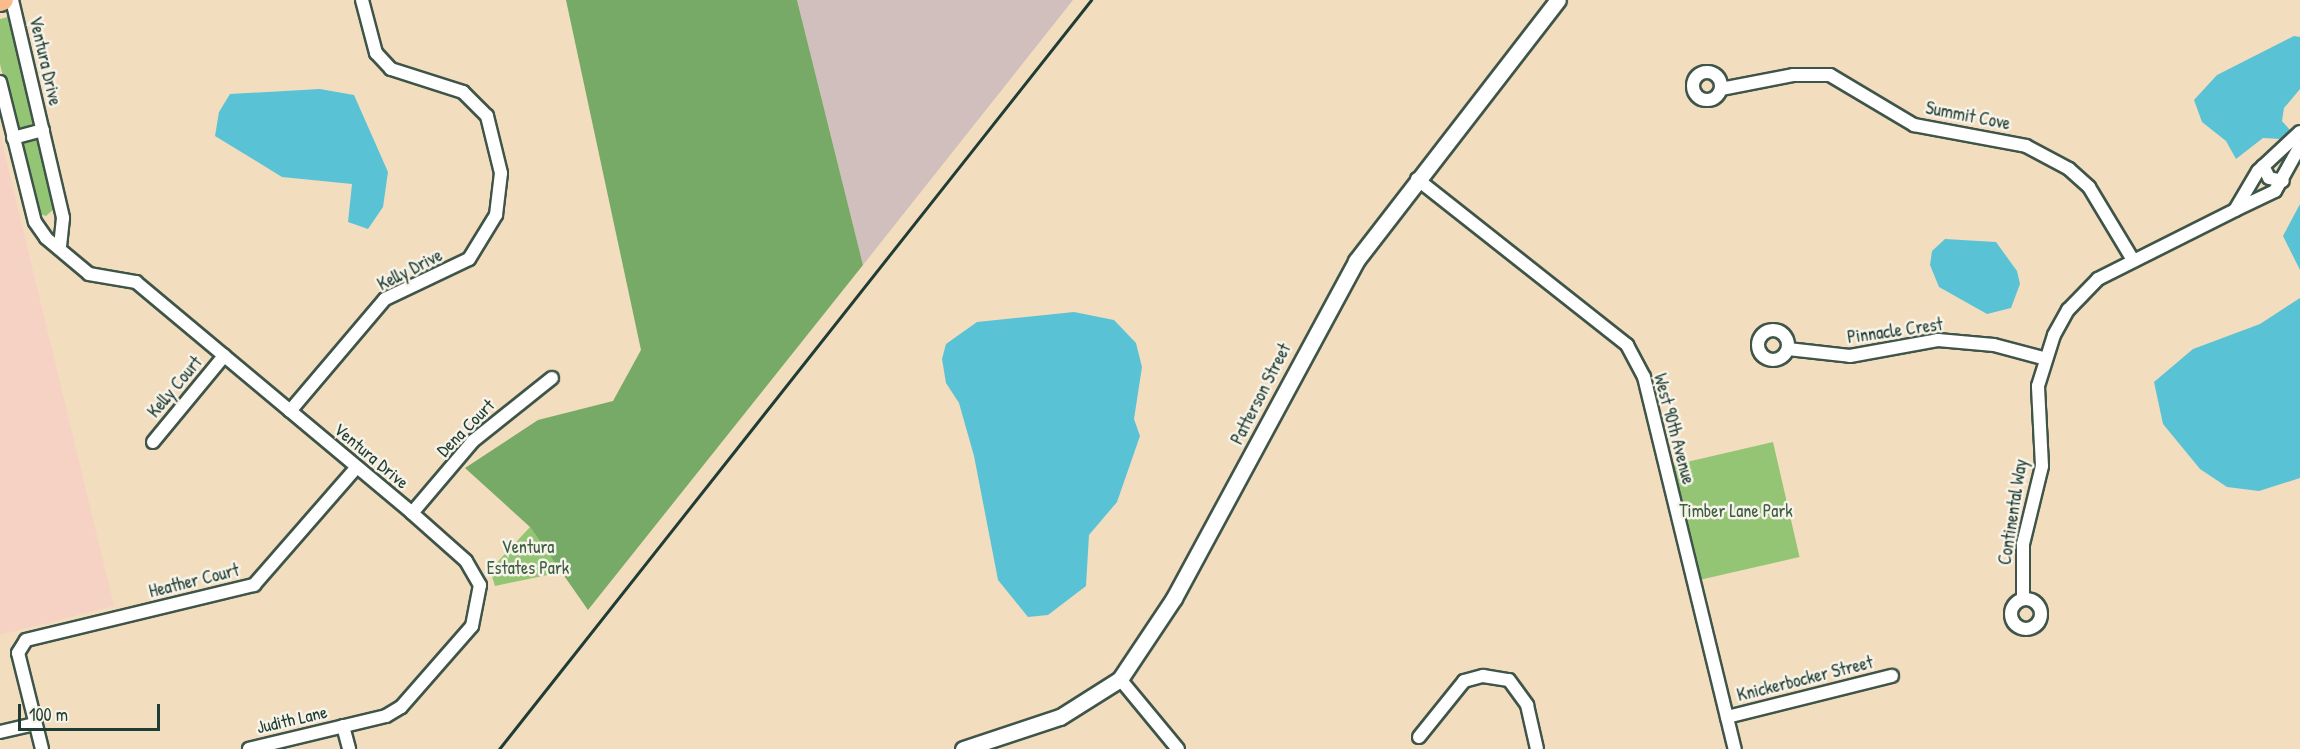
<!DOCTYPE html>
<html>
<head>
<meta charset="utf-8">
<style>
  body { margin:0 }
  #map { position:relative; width:2300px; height:749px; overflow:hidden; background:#f3ddbf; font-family:"Patrick Hand",sans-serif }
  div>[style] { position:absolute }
  .built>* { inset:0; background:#f5d2c3 }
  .industrial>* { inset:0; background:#d1bfbd }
  .green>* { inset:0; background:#93c575; transform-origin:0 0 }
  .forest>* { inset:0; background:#76aa66 }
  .water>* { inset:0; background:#59c3d5 }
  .roads { filter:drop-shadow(2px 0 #3f5549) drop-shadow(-2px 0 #3f5549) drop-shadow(0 2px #3f5549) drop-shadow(0 -2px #3f5549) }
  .minor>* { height:12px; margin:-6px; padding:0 6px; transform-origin:6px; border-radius:6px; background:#fff }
  .minor>.ring { margin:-6px; padding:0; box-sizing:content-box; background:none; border:12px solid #fff; border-radius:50% }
  .tertiary>* { height:15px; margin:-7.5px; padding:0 7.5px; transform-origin:7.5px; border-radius:7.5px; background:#fff }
  .trunk>* { height:20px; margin:-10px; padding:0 10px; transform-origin:10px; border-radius:10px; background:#fbbb8d }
  .rail>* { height:3px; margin:-1.5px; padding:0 1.5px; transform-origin:1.5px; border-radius:1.5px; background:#1f3d34 }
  span { translate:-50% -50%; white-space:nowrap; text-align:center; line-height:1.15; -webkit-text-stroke:5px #f7f3e8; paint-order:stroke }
  .street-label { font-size:18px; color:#1f3d34 }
  .park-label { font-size:18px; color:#3c5f44 }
  .scale { position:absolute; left:18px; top:704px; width:142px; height:27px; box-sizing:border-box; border:3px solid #1f3d34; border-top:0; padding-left:8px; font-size:18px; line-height:21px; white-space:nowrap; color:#1f3d34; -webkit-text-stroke:4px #f7f3e8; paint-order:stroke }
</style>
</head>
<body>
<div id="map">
  <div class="built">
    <div style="clip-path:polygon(0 134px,114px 606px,0 635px)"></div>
  </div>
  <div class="industrial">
    <div style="clip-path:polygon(797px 0,1073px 0,863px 265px)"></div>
  </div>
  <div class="green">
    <div style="clip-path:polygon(8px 17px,35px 121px,25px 129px,14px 124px,0 64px,0 19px)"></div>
    <div style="clip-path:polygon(32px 139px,41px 143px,55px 208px,46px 216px,37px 213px,21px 145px)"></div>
    <div style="left:1773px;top:442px;width:118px;height:104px;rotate:77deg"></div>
    <div style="clip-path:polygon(530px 527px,562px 572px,495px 586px,490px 570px)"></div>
  </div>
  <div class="forest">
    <div style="clip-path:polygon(566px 0,797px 0,863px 265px,588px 610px,530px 527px,465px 468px,538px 420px,613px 401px,641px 350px)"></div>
  </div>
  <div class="water">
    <div style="clip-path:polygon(2294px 36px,2300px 37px,2300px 89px,2284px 108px,2282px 121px,2290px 130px,2281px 139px,2263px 138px,2236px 159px,2226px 141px,2202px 122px,2194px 100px,2217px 75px)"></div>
    <div style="clip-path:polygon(320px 89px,354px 95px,388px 172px,383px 207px,368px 229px,348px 222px,352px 184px,282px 177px,215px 136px,219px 112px,230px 94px)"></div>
    <div style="clip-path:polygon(2300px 204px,2300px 270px,2283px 236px)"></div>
    <div style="clip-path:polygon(1945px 239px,1996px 242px,2017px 271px,2020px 284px,2011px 308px,1987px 314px,1939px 287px,1930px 265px,1932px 251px)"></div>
    <div style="clip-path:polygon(2300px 298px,2300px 478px,2259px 491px,2227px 487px,2200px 469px,2163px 424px,2154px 382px,2193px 349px,2260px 324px)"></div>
    <div style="clip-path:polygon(1074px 312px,1114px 320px,1136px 343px,1142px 367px,1134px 419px,1140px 436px,1117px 502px,1089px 535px,1086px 586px,1048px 615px,1028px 617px,998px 580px,974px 456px,959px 403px,946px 383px,942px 359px,946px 344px,977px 322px)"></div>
  </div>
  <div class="roads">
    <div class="minor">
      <div style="left:12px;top:0;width:224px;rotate:76.8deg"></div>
      <div style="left:63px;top:218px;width:28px;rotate:96deg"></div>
      <div class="ring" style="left:1693px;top:72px;width:16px;height:16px"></div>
      <div style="left:0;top:82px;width:144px;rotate:76deg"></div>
      <div style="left:35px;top:222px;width:19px;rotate:55deg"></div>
      <div style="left:46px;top:238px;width:56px;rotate:39.9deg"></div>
      <div style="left:89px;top:274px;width:48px;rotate:9.7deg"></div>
      <div style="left:136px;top:282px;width:360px;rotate:39.9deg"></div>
      <div style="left:412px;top:513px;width:72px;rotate:41.6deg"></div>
      <div style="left:466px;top:561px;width:28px;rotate:60deg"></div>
      <div style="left:480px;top:585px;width:42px;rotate:101deg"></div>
      <div style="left:472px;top:626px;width:108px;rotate:131.2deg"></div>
      <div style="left:401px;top:707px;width:17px;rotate:149deg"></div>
      <div style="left:386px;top:716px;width:141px;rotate:166.5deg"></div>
      <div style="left:1721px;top:89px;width:73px;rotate:-11deg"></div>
      <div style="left:1793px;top:75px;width:37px"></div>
      <div style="left:1830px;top:75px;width:98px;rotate:30.8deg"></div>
      <div style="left:1914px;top:125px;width:114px;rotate:10.6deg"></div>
      <div style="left:2026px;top:146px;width:49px;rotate:28.1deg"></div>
      <div style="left:2069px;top:169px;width:27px;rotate:42deg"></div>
      <div style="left:2089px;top:187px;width:85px;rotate:58.9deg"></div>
      <div style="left:2300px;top:132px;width:57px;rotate:137.1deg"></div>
      <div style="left:2258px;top:171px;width:45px;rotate:120.5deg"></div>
      <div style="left:2235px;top:210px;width:44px;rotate:-25.4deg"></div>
      <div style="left:2275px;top:191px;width:51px;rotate:-60.9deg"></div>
      <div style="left:13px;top:138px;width:31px;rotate:-15deg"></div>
      <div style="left:2263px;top:166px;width:13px;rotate:63deg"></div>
      <div style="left:2269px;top:178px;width:14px;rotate:12deg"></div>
      <div style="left:1417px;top:179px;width:268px;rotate:38.3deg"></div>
      <div style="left:1627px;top:345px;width:36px;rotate:62deg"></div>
      <div style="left:1644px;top:377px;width:383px;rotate:76.3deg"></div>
      <div class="ring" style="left:1758px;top:330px;width:18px;height:18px"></div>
      <div style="left:1788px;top:349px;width:62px;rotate:6.4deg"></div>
      <div style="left:1850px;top:356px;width:89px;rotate:-10.3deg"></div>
      <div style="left:1938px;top:340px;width:56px;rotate:5.1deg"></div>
      <div style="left:1994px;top:345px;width:51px;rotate:14.9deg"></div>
      <div style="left:290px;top:411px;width:147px;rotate:-49.7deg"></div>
      <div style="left:385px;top:299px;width:93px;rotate:-25.5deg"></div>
      <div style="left:469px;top:259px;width:52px;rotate:-58.5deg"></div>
      <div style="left:496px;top:215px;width:42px;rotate:-83.2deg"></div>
      <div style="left:501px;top:173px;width:59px;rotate:-103.8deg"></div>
      <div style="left:487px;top:116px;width:34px;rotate:-135deg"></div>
      <div style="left:463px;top:92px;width:76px;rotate:-162.3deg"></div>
      <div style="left:391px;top:69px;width:22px;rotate:-133deg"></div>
      <div style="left:376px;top:53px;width:55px;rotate:-104.8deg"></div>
      <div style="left:153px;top:442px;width:112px;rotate:-50.5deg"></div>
      <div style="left:412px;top:513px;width:94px;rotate:-49.7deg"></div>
      <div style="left:473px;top:441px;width:101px;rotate:-38.6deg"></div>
      <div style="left:2023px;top:599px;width:55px;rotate:-90deg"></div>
      <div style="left:2023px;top:544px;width:80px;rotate:-76.3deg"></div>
      <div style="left:2042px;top:466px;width:80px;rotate:-92.9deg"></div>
      <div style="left:2038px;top:386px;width:53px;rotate:-72.6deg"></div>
      <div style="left:2054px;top:335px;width:29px;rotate:-61deg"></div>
      <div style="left:2068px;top:310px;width:43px;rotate:-45.9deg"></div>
      <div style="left:2098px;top:279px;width:153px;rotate:-26.7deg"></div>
      <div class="ring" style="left:2011px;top:599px;width:18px;height:18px"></div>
      <div style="left:1120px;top:679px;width:91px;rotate:50.4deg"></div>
      <div style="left:1727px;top:717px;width:170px;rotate:-14deg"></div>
      <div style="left:343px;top:726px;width:24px;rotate:75deg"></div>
      <div style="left:0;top:732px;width:36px;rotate:-13deg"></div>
      <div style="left:1419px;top:737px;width:72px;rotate:-51.2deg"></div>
      <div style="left:1464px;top:681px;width:20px;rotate:-15deg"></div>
      <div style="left:1483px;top:676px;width:26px;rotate:9deg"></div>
      <div style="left:1509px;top:680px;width:31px;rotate:54deg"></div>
      <div style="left:1527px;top:705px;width:45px;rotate:77.2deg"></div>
      <div style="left:42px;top:749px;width:99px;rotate:-104deg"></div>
      <div style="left:18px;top:653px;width:15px;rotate:-58deg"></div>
      <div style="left:26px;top:640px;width:235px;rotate:-13.6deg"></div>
      <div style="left:254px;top:585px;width:155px;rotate:-48.9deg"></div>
    </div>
    <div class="tertiary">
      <div style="left:963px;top:749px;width:102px;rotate:-18.3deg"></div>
      <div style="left:1060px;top:717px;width:71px;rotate:-32.3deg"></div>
      <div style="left:1120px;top:679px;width:97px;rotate:-56.3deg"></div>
      <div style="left:1174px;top:598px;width:383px;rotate:-61.6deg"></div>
      <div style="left:1356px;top:261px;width:330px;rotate:-52.3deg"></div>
    </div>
    <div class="trunk">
      <div style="left:0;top:1px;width:3px;rotate:-18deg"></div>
    </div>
  </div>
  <div class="rail">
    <div style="left:499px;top:749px;width:955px;rotate:-51.68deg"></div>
  </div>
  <div class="street-label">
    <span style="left:45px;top:61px;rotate:77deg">Ventura Drive</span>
    <span style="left:1968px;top:116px;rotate:11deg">Summit Cove</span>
    <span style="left:410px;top:270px;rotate:-27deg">Kelly Drive</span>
    <span style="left:1895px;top:331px;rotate:-8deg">Pinnacle Crest</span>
    <span style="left:175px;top:387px;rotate:-50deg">Kelly Court</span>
    <span style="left:1261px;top:394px;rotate:-63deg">Patterson Street</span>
    <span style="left:466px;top:428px;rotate:-45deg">Dena Court</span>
    <span style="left:1674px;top:429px;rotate:75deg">West 90th Avenue</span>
    <span style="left:371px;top:456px;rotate:40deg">Ventura Drive</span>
    <span style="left:2013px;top:512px;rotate:-81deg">Continental Way</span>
    <span style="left:194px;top:581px;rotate:-14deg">Heather Court</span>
    <span style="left:1805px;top:679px;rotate:-14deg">Knickerbocker Street</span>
    <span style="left:292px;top:720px;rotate:-13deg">Judith Lane</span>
  </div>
  <div class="park-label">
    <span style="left:1736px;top:511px">Timber Lane Park</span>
    <span style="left:528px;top:558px">Ventura<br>Estates Park</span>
  </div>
  <div class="scale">100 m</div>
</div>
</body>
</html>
